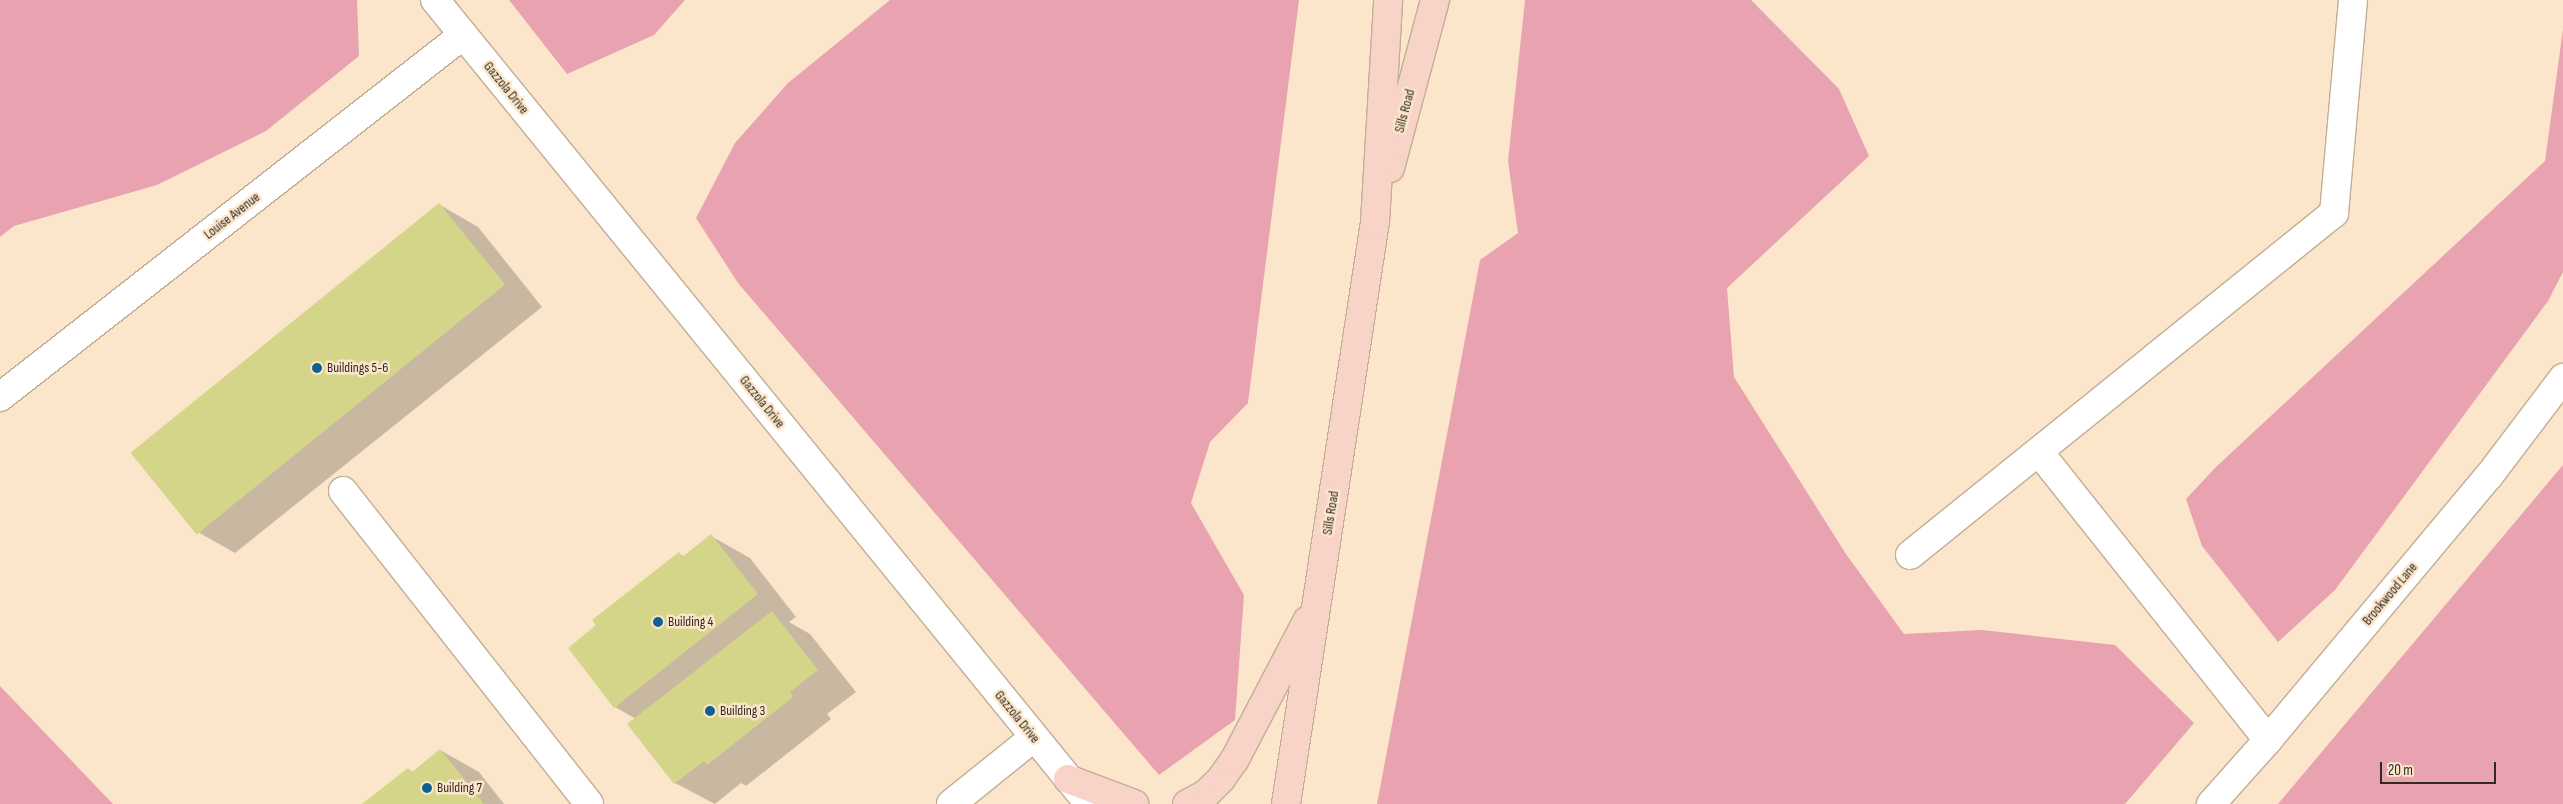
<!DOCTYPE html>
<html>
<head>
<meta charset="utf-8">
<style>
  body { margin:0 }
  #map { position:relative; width:2563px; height:804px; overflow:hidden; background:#fbe6cb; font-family:"Sofia Sans Condensed",sans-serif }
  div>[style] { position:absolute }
  .green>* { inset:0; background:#e9a2af }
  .shadow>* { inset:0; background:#0003 }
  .building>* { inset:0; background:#d5d58a; transform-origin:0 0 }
  .roads { filter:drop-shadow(1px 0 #c2ae95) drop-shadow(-1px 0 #c2ae95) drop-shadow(0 1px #c2ae95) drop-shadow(0 -1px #c2ae95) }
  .minor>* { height:28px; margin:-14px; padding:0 14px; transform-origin:14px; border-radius:14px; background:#fff }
  .major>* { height:28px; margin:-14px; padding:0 14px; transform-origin:14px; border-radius:14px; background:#f8d3c7 }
  .dots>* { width:14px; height:14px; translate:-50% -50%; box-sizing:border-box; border:2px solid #fbe6cb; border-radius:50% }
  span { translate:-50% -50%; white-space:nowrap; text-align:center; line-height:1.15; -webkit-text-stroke:5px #fbe6cb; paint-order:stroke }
  .street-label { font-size:14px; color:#332b21 }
  .poi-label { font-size:14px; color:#332b21 }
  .left { translate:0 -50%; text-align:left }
  .scale { position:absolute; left:2380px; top:762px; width:116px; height:22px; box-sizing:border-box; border:2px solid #332b21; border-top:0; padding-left:6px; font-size:15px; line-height:18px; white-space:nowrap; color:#332b21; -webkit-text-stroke:4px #fbe6cb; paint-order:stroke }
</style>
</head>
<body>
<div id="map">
  <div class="green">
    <div style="clip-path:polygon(0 0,357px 0,359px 56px,266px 131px,157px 185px,14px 226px,0 237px)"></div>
    <div style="clip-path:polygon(509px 0,685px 0,654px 35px,567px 74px)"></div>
    <div style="clip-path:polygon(890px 0,1299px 0,1248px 403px,1210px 442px,1191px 503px,1244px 595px,1235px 720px,1159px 775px,738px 283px,696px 218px,735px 143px,788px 83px)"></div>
    <div style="clip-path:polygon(1525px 0,1751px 0,1839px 89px,1869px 156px,1727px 288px,1734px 377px,1846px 554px,1904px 634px,1982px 630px,2115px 645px,2194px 723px,2125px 804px,1377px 804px,1480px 260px,1518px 233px,1508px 161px)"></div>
    <div style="clip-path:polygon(2563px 29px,2563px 272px,2548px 301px,2335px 590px,2278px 642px,2202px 546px,2186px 499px,2216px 467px,2545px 161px)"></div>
    <div style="clip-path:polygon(2563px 465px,2563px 804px,2278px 804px)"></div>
    <div style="clip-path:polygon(0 686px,113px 804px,0 804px)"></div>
  </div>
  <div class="shadow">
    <div style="clip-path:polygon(440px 205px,478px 227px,542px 307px,235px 553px,196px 531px,132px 452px)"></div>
    <div style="clip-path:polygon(711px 536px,750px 558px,796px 617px,789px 622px,810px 634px,856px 692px,827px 714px,831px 719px,746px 786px,741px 783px,715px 804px,675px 783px,636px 719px,615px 707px,679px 553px,684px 557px)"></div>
    <div style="clip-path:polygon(440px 750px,479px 772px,504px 804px,364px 804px,408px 769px,413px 772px)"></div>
  </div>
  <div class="building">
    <div style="left:439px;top:203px;width:105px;height:397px;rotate:51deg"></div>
    <div style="clip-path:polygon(711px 534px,758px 594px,614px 708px,568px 648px,596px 625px,592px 620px,679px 552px,682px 557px)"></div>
    <div style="clip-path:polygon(772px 611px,818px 670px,790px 692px,793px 697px,707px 765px,704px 761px,674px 784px,627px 724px)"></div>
    <div style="clip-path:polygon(440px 749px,484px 804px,362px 804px,408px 768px,412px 772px)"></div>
  </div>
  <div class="roads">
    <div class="minor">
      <div style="left:435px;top:0;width:1036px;rotate:50.87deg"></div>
      <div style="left:0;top:397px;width:588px;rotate:-38.02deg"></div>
      <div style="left:2039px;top:452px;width:368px;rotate:51.5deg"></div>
      <div style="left:343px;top:491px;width:398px;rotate:51.8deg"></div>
      <div style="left:1910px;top:555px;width:545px;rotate:-38.89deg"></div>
      <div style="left:2334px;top:213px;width:214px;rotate:-84.9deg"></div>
      <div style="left:951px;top:804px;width:105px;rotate:-38.8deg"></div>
      <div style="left:2211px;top:804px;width:86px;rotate:-48.3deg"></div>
      <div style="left:2268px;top:740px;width:344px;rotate:-50.1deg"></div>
      <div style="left:2489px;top:476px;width:123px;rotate:-52.9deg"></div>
    </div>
    <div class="major">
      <div style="left:1390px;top:168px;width:174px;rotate:-75deg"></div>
      <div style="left:1068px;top:779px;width:71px;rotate:20.7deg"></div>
      <div style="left:1187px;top:804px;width:21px;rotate:-28deg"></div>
      <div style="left:1206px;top:794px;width:21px;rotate:-45deg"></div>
      <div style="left:1221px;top:779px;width:24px;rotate:-55deg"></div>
      <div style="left:1235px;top:759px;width:156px;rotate:-62.4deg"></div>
      <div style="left:1286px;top:804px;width:589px;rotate:-81.31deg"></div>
      <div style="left:1375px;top:222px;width:222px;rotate:-86.6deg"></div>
    </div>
  </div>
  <div class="dots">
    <div style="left:317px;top:368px;background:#0f6092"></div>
    <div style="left:658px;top:622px;background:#0f6092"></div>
    <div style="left:710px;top:711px;background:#0f6092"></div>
    <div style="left:427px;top:788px;background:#0f6092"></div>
  </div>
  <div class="street-label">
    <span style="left:506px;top:88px;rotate:51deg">Gazzola Drive</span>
    <span style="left:1405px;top:111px;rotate:-75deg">Sills Road</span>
    <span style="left:232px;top:216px;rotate:-38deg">Louise Avenue</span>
    <span style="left:762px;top:402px;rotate:51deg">Gazzola Drive</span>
    <span style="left:1331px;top:513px;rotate:-81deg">Sills Road</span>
    <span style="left:2390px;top:594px;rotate:-50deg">Brookwood Lane</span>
    <span style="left:1017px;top:717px;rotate:51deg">Gazzola Drive</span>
  </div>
  <div class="poi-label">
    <span class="left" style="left:327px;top:368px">Buildings 5-6</span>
    <span class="left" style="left:668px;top:622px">Building 4</span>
    <span class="left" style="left:720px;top:711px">Building 3</span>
    <span class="left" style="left:437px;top:788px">Building 7</span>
  </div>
  <div class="scale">20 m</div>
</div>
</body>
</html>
